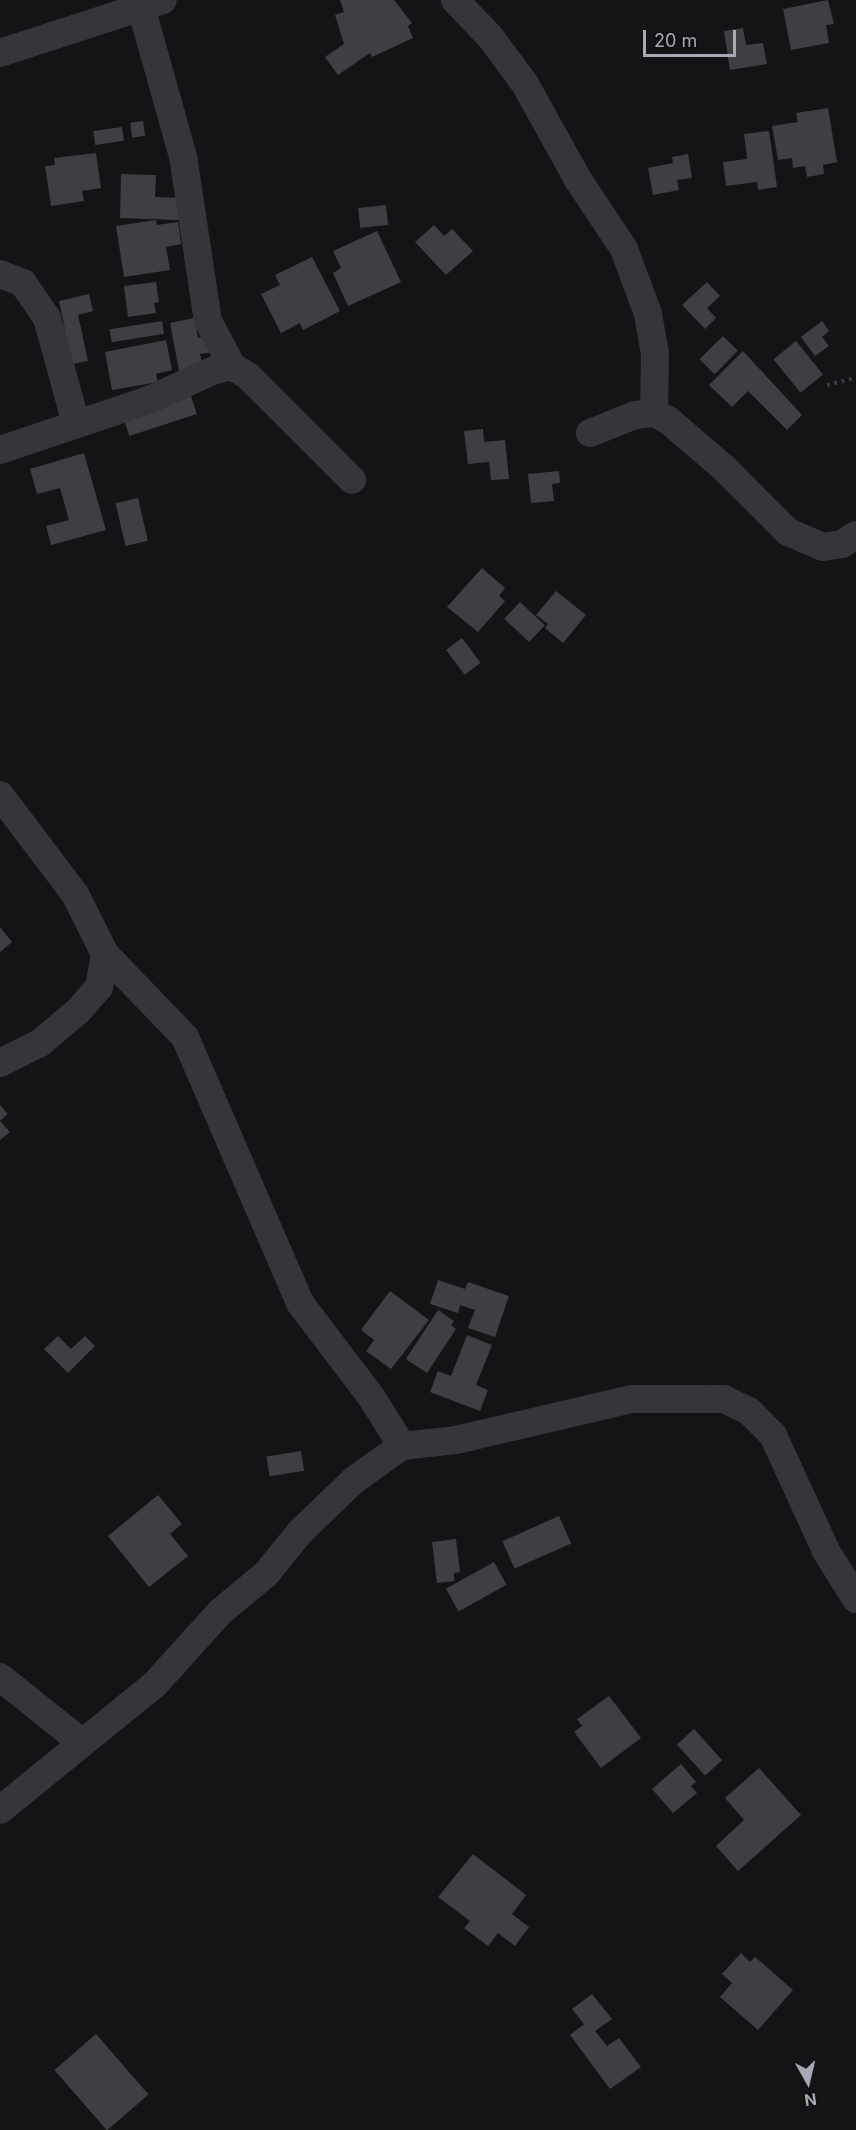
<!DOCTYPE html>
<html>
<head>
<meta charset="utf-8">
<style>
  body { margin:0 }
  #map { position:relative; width:856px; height:2130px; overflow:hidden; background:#141416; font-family:Inter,sans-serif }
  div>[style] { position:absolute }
  .building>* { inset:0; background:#3e3f42; transform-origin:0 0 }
  .path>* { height:4px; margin-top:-2px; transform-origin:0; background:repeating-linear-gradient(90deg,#3b3c41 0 3px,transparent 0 7.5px) }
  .minor>* { height:28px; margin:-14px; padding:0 14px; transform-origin:14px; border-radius:14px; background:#35363a }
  span { translate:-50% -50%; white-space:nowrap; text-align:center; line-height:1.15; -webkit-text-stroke:4.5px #0f0f11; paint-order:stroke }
  .north { position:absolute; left:778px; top:2052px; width:60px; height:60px; -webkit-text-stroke:4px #0f0f11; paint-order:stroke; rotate:172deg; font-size:16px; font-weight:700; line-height:24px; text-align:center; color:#a6aab5 }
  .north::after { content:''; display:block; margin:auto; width:21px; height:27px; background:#a6aab5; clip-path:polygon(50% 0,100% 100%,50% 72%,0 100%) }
  .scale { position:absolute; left:643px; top:30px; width:93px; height:27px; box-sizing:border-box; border:3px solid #a6aab5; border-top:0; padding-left:8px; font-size:18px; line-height:21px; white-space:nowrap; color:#a6aab5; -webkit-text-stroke:4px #0f0f11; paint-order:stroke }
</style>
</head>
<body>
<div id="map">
  <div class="building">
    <div style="clip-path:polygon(340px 0,394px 0,412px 23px,408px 26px,413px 38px,372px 57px,370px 53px,338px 75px,325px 57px,344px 44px,335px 15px,344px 12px)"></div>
    <div style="clip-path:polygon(828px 0,834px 24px,826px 25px,829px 43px,791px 50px,783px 9px)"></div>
    <div style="clip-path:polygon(743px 28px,746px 45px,763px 43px,767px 64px,730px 70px,724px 31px)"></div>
    <div style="clip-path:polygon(828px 108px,837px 162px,823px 165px,824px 174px,807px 177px,805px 166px,793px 168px,792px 158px,778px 160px,772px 126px,798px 122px,796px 113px)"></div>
    <div style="left:143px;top:121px;width:15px;height:13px;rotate:82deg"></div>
    <div style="left:122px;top:127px;width:14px;height:29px;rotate:82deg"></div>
    <div style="clip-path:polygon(769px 131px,777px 187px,758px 190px,757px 182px,726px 186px,723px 162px,747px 159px,744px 134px)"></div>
    <div style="clip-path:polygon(96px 153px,101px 188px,82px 191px,84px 201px,51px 206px,45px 166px,55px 165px,54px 158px)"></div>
    <div style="clip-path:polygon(688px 154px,692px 178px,677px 180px,679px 190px,653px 195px,648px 168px,673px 163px,672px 157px)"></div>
    <div style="clip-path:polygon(121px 174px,156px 175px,155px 197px,180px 198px,179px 220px,120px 218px)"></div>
    <div style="left:386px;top:205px;width:20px;height:28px;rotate:84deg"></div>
    <div style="clip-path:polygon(156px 220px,157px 225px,178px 222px,181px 244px,166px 247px,170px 270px,124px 277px,116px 226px)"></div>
    <div style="clip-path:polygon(434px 225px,444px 236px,452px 229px,473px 251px,446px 275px,415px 242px)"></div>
    <div style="clip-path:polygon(377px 231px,401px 282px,348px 306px,333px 273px,341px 268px,333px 251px)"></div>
    <div style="clip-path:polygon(312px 257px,340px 311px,303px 330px,300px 323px,281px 333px,261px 294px,280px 285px,275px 275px)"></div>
    <div style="clip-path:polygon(156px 282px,159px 302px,154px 303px,156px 313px,128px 317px,124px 286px)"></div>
    <div style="clip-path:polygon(707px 282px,720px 296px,707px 308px,716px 318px,705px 329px,682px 305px)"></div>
    <div style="clip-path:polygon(89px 294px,93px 311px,78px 315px,88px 361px,72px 364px,59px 301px)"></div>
    <div style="clip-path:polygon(194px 318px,198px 338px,209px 336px,212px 352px,200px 354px,203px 367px,179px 371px,170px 323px)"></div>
    <div style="left:162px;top:321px;width:13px;height:53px;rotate:81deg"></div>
    <div style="clip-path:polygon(822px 321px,829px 331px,822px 337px,829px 346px,815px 356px,801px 337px)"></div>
    <div style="left:723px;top:336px;width:21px;height:33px;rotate:45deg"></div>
    <div style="clip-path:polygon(166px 340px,172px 370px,156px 374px,158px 382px,112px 390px,105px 352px)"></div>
    <div style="left:796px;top:341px;width:43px;height:29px;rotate:51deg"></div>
    <div style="clip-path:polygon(743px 351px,802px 415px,787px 430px,748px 391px,732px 407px,709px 385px)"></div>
    <div style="left:191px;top:396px;width:19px;height:71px;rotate:72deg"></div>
    <div style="clip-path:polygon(483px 429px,484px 442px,505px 440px,509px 479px,491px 480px,489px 462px,468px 464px,464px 431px)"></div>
    <div style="clip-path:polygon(84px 453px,106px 530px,51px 545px,46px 526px,69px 520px,60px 488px,37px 494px,30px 469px)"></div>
    <div style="clip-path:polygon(559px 471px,560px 483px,552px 484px,554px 501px,531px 503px,528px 474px)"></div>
    <div style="left:138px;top:498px;width:44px;height:23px;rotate:77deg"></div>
    <div style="clip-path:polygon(482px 568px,505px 588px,499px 596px,505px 601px,478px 632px,447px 607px)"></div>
    <div style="clip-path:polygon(556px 591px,586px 615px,563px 643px,545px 628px,548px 624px,536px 615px)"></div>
    <div style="left:520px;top:602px;width:34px;height:23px;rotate:43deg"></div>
    <div style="left:462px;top:638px;width:31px;height:20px;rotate:53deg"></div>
    <div style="clip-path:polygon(0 927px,12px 942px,0 952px)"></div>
    <div style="clip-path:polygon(0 1105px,8px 1114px,0 1121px,10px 1132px,0 1140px)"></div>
    <div style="clip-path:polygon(438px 1280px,465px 1289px,468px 1282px,509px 1296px,495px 1337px,468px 1328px,475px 1310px,460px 1305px,458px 1313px,430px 1304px)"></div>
    <div style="clip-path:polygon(390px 1291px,429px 1320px,391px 1369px,366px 1351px,374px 1340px,361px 1330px)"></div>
    <div style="clip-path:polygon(438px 1310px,454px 1321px,451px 1325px,456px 1329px,427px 1373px,406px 1359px)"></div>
    <div style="clip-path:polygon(467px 1335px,492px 1345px,476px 1385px,488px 1390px,480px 1411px,430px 1392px,438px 1371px,451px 1376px)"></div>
    <div style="clip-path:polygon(58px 1336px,71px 1349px,85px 1336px,95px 1346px,68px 1373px,44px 1349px)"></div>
    <div style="left:301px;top:1451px;width:20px;height:35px;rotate:81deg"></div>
    <div style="clip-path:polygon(158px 1495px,182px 1524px,170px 1534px,188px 1556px,149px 1587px,108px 1536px)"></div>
    <div style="left:559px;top:1516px;width:30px;height:62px;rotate:66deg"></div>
    <div style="clip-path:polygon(456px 1539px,460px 1572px,454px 1573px,454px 1581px,437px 1583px,432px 1542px)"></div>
    <div style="left:494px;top:1562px;width:26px;height:55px;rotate:61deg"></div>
    <div style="clip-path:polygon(609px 1696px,641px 1738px,601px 1768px,574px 1732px,582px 1726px,577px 1719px)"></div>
    <div style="left:694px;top:1729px;width:42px;height:23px;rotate:48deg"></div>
    <div style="clip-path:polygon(681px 1764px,696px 1782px,691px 1786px,697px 1793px,673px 1813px,652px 1789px)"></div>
    <div style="clip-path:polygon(759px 1768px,801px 1815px,738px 1871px,716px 1846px,744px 1820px,725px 1798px)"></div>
    <div style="clip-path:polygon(473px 1854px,526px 1895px,512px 1914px,529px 1927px,515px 1946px,498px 1933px,488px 1946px,464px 1928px,470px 1921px,438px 1897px)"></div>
    <div style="clip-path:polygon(741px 1953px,750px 1962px,755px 1957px,793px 1990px,758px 2030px,720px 1997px,732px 1983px,722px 1974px)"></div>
    <div style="clip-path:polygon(592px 1994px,612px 2019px,595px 2031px,607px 2046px,619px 2038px,641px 2067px,610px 2089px,570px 2035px,584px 2024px,572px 2009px)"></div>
    <div style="left:96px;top:2034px;width:80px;height:55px;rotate:49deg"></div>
  </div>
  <div class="path">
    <div style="left:827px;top:385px;width:30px;rotate:-14deg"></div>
  </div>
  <div class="minor">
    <div style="left:455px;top:0;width:52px;rotate:46.5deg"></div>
    <div style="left:491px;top:38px;width:57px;rotate:53.5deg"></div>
    <div style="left:525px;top:84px;width:107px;rotate:61deg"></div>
    <div style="left:577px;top:178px;width:85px;rotate:56.5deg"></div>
    <div style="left:624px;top:249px;width:69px;rotate:69.7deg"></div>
    <div style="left:648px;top:314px;width:41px;rotate:80.1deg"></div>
    <div style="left:655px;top:354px;width:59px;rotate:91deg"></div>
    <div style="left:141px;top:7px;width:155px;rotate:74.3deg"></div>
    <div style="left:183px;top:156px;width:167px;rotate:81.4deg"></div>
    <div style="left:208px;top:321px;width:51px;rotate:61.9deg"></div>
    <div style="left:0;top:53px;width:171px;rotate:-18deg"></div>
    <div style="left:0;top:274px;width:25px;rotate:21deg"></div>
    <div style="left:23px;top:283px;width:42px;rotate:55.6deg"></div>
    <div style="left:47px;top:318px;width:109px;rotate:74.6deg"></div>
    <div style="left:590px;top:433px;width:48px;rotate:-21.8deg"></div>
    <div style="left:635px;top:415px;width:19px;rotate:-6deg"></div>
    <div style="left:654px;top:413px;width:16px;rotate:27deg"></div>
    <div style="left:668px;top:420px;width:74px;rotate:40.6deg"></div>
    <div style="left:724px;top:468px;width:91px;rotate:45deg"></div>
    <div style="left:788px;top:532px;width:38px;rotate:23deg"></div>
    <div style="left:823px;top:547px;width:19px;rotate:-9deg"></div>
    <div style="left:842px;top:544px;width:17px;rotate:-33deg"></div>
    <div style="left:0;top:450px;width:157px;rotate:-18.6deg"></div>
    <div style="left:149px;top:400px;width:69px;rotate:-24.7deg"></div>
    <div style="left:212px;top:371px;width:21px;rotate:-14deg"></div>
    <div style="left:232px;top:366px;width:19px;rotate:32deg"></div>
    <div style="left:248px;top:376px;width:147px;rotate:45deg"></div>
    <div style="left:0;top:795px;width:124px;rotate:52.9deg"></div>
    <div style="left:75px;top:894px;width:67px;rotate:63.4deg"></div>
    <div style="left:105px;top:954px;width:34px;rotate:100deg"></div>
    <div style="left:99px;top:987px;width:32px;rotate:131deg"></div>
    <div style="left:78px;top:1011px;width:50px;rotate:139.9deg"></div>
    <div style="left:40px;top:1043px;width:45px;rotate:153.4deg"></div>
    <div style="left:105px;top:954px;width:115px;rotate:46.1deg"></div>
    <div style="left:185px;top:1037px;width:290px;rotate:66.6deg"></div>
    <div style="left:300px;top:1303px;width:119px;rotate:52.8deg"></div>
    <div style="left:372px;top:1398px;width:57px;rotate:58deg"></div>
    <div style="left:0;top:1677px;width:104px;rotate:38.7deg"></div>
    <div style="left:0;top:1810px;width:200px;rotate:-39.1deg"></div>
    <div style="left:155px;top:1684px;width:97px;rotate:-47.9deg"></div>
    <div style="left:220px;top:1612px;width:60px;rotate:-39.6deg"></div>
    <div style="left:266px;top:1574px;width:54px;rotate:-51deg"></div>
    <div style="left:300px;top:1532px;width:75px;rotate:-43.9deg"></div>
    <div style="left:354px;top:1480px;width:59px;rotate:-35.3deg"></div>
    <div style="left:402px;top:1446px;width:54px;rotate:-6.3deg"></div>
    <div style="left:456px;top:1440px;width:181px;rotate:-13.1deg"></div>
    <div style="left:632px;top:1399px;width:92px"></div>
    <div style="left:724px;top:1399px;width:28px;rotate:26deg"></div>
    <div style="left:749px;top:1411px;width:34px;rotate:45deg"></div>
    <div style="left:773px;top:1435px;width:128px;rotate:65.4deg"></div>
    <div style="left:826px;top:1551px;width:57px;rotate:58deg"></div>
  </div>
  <div class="north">N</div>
  <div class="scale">20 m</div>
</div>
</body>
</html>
